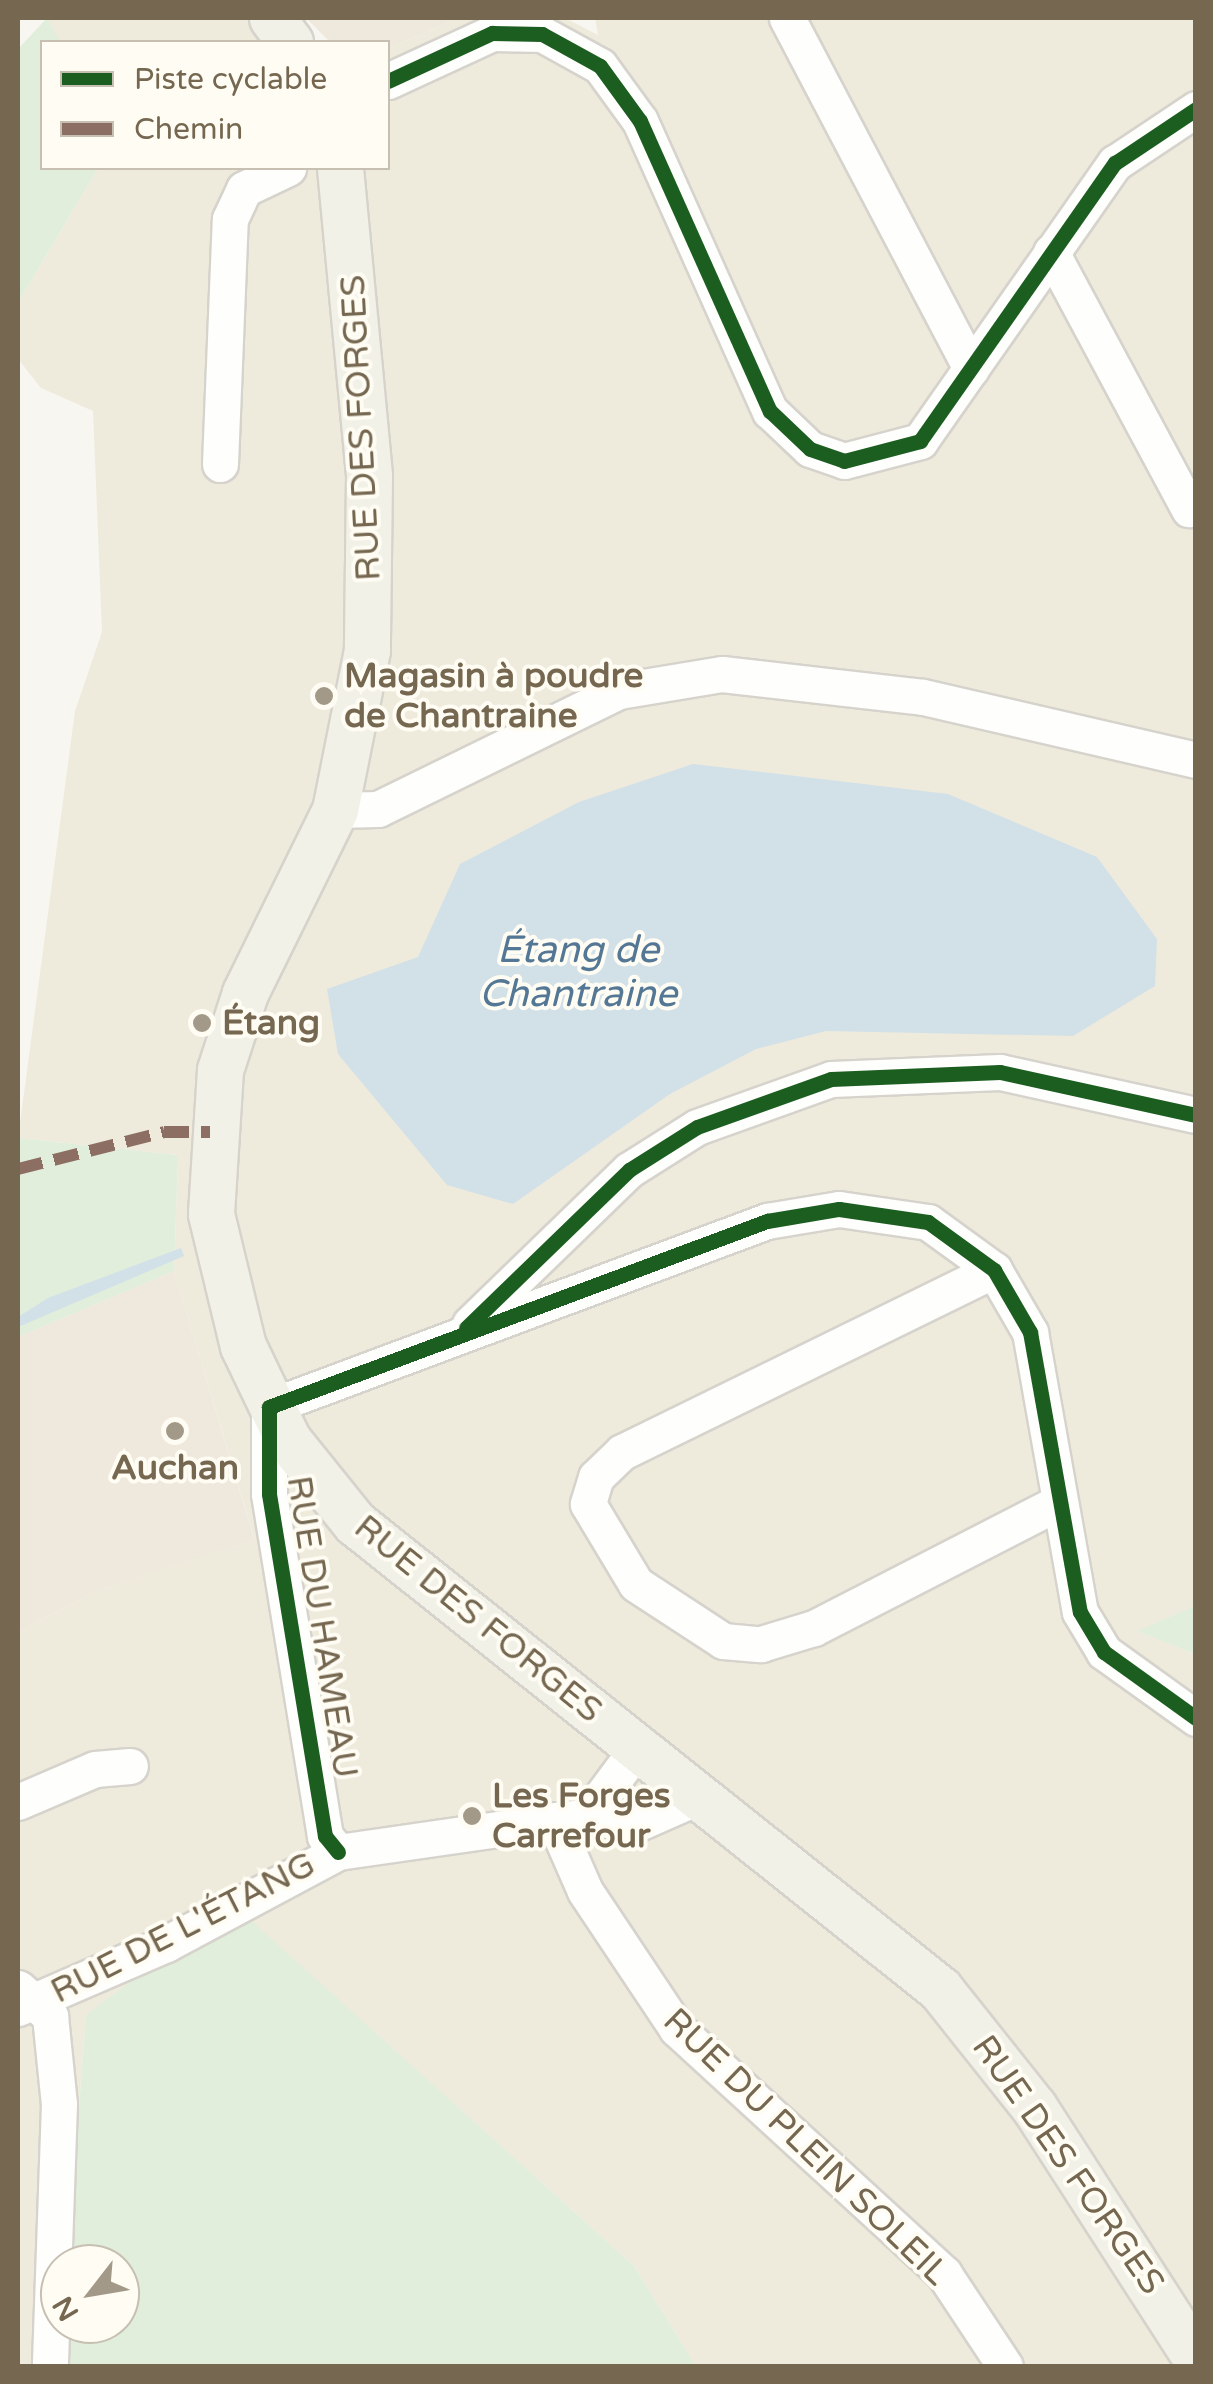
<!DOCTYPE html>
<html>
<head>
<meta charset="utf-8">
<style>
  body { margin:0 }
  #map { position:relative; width:1213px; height:2384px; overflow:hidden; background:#f8f6f0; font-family:"Varela Round",sans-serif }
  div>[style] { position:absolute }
  .residential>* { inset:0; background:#eeebdd; transform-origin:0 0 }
  .commercial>* { inset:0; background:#efe8dd }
  .green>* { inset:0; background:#e1eedc }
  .water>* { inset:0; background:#d2e0e8 }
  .roads { filter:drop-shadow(2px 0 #d6d3cc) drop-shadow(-2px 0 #d6d3cc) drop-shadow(0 2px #d6d3cc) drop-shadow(0 -2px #d6d3cc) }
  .minor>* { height:35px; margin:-17.5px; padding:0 17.5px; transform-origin:17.5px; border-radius:17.5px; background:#fefefd }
  .major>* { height:45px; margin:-22.5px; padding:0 22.5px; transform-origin:22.5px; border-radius:22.5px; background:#f2f1e8 }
  .quiet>* { height:12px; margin-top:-6px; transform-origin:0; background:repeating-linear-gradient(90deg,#8d6e63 0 25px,transparent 0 37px) }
  .cycleway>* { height:15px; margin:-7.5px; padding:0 7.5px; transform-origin:7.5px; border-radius:7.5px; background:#1b5e20 }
  .dots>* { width:28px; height:28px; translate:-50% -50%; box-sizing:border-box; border:5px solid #fefcf3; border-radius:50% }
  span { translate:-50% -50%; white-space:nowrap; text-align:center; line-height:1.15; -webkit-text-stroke:8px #fefcf3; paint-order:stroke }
  .street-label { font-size:35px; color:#756750 }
  .poi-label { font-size:35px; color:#756750; font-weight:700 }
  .left { translate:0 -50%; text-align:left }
  .water-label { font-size:38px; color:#537794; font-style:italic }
  .frame { position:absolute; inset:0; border:20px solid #756750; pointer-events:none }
  .legend { position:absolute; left:40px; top:40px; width:350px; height:130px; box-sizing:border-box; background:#fefcf3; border:2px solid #c7c0b2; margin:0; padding:12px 18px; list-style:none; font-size:30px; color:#756750 }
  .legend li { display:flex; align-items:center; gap:20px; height:50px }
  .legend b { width:50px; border:2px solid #c7c0b2 }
  .north { position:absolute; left:40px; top:2244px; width:100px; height:100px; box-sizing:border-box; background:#fefcf3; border:2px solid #c7c0b2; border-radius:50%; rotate:239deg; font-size:28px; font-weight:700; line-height:40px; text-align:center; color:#756750 }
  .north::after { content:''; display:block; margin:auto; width:35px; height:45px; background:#a39988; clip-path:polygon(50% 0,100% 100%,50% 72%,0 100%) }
</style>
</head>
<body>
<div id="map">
  <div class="residential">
    <div style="left:47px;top:18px;width:259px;height:27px"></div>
    <div style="clip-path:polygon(457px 18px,565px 18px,598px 35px,595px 18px,1195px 18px,1196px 1606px,1138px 1631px,1195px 1654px,1195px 2366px,696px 2366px,634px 2266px,363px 2022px,86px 2015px,59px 2366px,18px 2366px,18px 1632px,94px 1592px,254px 1538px,174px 1271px,178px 1155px,18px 1138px,75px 711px,102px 632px,93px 411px,41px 388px,18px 359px,18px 303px,98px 168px,388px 168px,388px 49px)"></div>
  </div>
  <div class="commercial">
    <div style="clip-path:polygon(306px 18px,457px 18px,388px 49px,330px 42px)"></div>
    <div style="clip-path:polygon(174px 1271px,254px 1539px,94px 1592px,18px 1632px,18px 1337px)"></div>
  </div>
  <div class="green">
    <div style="clip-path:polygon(47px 18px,60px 42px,42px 42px,42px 168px,98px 168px,18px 303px,18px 49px)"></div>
    <div style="clip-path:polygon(18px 1138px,178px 1155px,174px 1271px,18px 1337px)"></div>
    <div style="clip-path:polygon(1195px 1606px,1195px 1654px,1137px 1631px)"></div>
    <div style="clip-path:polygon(234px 1905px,634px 2266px,696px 2366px,59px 2366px,62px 2324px,120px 2324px,120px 2264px,67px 2264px,86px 2015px)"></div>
  </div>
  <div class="water">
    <div style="clip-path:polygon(693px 764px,948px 794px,1097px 857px,1157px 939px,1155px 986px,1073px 1036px,826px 1031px,756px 1049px,670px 1094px,513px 1204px,447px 1185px,338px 1054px,327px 989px,418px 957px,460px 864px,579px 802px)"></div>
    <div style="clip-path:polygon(181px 1248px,184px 1256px,18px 1327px,18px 1317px,48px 1298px)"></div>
  </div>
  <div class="roads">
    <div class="minor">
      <div style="left:787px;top:18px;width:396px;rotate:62.3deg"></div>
      <div style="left:388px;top:81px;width:115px;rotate:-24.8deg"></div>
      <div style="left:492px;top:33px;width:50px;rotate:1.1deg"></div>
      <div style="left:542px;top:34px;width:66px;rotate:28.9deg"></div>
      <div style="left:600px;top:66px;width:68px;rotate:54deg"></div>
      <div style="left:640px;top:121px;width:318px;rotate:65.9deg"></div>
      <div style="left:770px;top:411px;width:55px;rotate:43.5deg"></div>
      <div style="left:810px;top:449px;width:36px;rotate:19deg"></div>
      <div style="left:844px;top:461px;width:79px;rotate:-14.7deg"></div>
      <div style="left:920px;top:441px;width:340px;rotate:-55deg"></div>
      <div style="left:1115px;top:163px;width:97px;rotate:-33.7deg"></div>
      <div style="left:1051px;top:252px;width:292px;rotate:61.8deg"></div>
      <div style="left:220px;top:464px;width:245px;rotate:-87.7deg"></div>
      <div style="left:230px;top:219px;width:33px;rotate:-65deg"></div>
      <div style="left:244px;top:189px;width:49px;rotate:-25.5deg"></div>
      <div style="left:335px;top:810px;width:43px;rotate:-1.3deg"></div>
      <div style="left:378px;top:809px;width:268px;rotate:-26.1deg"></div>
      <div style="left:619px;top:691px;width:104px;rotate:-9.4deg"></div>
      <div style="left:722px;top:674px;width:202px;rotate:6.5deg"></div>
      <div style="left:923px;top:697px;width:280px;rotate:13deg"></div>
      <div style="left:994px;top:1270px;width:414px;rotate:153.9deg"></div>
      <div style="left:622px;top:1452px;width:36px;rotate:136deg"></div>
      <div style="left:596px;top:1477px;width:28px;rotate:107deg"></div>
      <div style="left:588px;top:1504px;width:93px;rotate:59deg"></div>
      <div style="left:636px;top:1584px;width:104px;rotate:33.2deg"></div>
      <div style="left:723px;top:1641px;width:38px;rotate:5deg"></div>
      <div style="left:761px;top:1644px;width:55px;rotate:-16.8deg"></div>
      <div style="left:814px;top:1628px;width:273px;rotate:-27.2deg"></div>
      <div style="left:470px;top:1324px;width:221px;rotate:-44.1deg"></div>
      <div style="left:629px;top:1170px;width:80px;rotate:-32.3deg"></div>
      <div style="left:697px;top:1127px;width:142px;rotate:-19.7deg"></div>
      <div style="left:831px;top:1079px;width:169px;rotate:-2.4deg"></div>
      <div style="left:1000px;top:1072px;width:201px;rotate:12.4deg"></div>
      <div style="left:18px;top:1802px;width:84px;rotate:-23.2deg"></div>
      <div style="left:95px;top:1769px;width:35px;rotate:-5deg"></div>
      <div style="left:587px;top:1816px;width:86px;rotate:-53.5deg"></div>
      <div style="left:554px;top:1820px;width:77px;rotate:66.4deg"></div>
      <div style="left:585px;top:1891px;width:166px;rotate:56.3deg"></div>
      <div style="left:677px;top:2029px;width:362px;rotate:42.5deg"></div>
      <div style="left:944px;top:2274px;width:110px;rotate:56.5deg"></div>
      <div style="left:338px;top:1852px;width:21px;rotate:-129deg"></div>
      <div style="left:325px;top:1836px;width:347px;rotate:-99.3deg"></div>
      <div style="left:269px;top:1494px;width:87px;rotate:-90deg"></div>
      <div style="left:269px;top:1407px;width:532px;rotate:-20.48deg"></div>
      <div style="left:767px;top:1221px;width:73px;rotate:-9.5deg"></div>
      <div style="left:839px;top:1209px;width:90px;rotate:8.3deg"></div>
      <div style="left:928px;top:1222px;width:82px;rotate:36deg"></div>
      <div style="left:994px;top:1270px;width:72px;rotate:59.9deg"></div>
      <div style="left:1030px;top:1332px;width:284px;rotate:79.9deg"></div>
      <div style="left:1080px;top:1612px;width:47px;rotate:59deg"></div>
      <div style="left:1104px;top:1652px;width:113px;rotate:35.7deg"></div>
      <div style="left:18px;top:1988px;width:43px;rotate:41.2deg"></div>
      <div style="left:50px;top:2016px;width:88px;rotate:84.2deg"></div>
      <div style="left:59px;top:2104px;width:262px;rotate:92deg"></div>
      <div style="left:18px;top:2008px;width:161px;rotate:-23.4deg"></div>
      <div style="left:166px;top:1944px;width:195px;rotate:-28.1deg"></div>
      <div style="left:338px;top:1852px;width:252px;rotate:-8.2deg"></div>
      <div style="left:587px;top:1816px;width:48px;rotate:10.8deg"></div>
      <div style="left:634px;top:1825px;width:74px;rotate:-23.8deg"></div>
    </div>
    <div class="major">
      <div style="left:272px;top:18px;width:30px;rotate:53deg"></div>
      <div style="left:340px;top:168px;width:309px;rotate:84.6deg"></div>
      <div style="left:369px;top:476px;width:174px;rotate:90.7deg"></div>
      <div style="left:367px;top:650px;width:163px;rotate:101.3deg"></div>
      <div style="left:335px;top:810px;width:204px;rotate:116.2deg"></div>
      <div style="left:245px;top:993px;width:81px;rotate:108deg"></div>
      <div style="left:220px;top:1070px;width:144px;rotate:93.6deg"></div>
      <div style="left:211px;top:1214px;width:136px;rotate:76.4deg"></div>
      <div style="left:243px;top:1346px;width:104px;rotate:64.4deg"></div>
      <div style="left:288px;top:1440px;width:107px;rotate:51.1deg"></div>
      <div style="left:355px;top:1523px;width:748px;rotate:38.54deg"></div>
      <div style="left:940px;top:1989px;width:151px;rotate:51.5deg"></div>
      <div style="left:1034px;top:2107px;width:299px;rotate:57.2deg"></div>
    </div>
  </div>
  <div class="quiet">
    <div style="left:18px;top:1169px;width:151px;rotate:-14.2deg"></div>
    <div style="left:164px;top:1132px;width:46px"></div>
  </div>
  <div class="cycleway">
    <div style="left:388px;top:81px;width:115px;rotate:-24.8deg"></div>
    <div style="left:492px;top:33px;width:50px;rotate:1.1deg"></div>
    <div style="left:542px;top:34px;width:66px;rotate:28.9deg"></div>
    <div style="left:600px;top:66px;width:68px;rotate:54deg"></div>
    <div style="left:640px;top:121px;width:318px;rotate:65.9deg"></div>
    <div style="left:770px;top:411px;width:55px;rotate:43.5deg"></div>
    <div style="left:810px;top:449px;width:36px;rotate:19deg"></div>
    <div style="left:844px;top:461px;width:79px;rotate:-14.7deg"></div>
    <div style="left:920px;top:441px;width:340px;rotate:-55deg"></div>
    <div style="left:1115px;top:163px;width:97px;rotate:-33.7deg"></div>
    <div style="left:466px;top:1328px;width:227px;rotate:-44.1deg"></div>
    <div style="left:629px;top:1170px;width:80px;rotate:-32.3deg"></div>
    <div style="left:697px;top:1127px;width:142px;rotate:-19.7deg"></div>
    <div style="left:831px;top:1079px;width:169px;rotate:-2.4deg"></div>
    <div style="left:1000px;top:1072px;width:201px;rotate:12.4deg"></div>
    <div style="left:338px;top:1852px;width:21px;rotate:-129deg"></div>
    <div style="left:325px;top:1836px;width:347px;rotate:-99.3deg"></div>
    <div style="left:269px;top:1494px;width:87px;rotate:-90deg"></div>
    <div style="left:269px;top:1407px;width:532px;rotate:-20.48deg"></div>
    <div style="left:767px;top:1221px;width:73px;rotate:-9.5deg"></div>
    <div style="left:839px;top:1209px;width:90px;rotate:8.3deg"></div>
    <div style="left:928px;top:1222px;width:82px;rotate:36deg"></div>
    <div style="left:994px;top:1270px;width:72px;rotate:59.9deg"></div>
    <div style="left:1030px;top:1332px;width:284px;rotate:79.9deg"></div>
    <div style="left:1080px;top:1612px;width:47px;rotate:59deg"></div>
    <div style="left:1104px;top:1652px;width:113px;rotate:35.7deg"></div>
  </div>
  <div class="dots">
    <div style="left:324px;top:696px;background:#a39988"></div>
    <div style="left:202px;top:1023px;background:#a39988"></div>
    <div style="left:175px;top:1431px;background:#a39988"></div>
    <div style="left:472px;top:1816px;background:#a39988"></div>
  </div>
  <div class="street-label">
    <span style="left:361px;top:428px;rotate:-93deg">RUE DES FORGES</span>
    <span style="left:478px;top:1619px;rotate:39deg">RUE DES FORGES</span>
    <span style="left:322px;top:1627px;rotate:81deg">RUE DU HAMEAU</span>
    <span style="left:183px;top:1928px;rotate:-27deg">RUE DE L'ÉTANG</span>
    <span style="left:806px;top:2147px;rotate:44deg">RUE DU PLEIN SOLEIL</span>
    <span style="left:1068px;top:2165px;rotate:55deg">RUE DES FORGES</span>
  </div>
  <div class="poi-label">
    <span class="left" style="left:344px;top:696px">Magasin à poudre<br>de Chantraine</span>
    <span class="left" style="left:222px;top:1023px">Étang</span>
    <span style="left:175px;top:1468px">Auchan</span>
    <span class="left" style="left:492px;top:1816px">Les Forges<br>Carrefour</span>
  </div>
  <div class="water-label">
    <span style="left:578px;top:973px">Étang de<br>Chantraine</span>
  </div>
  <div class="frame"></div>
  <ul class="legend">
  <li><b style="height:12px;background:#1b5e20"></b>Piste cyclable</li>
  <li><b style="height:12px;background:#8d6e63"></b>Chemin</li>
  </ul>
  <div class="north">N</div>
</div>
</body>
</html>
